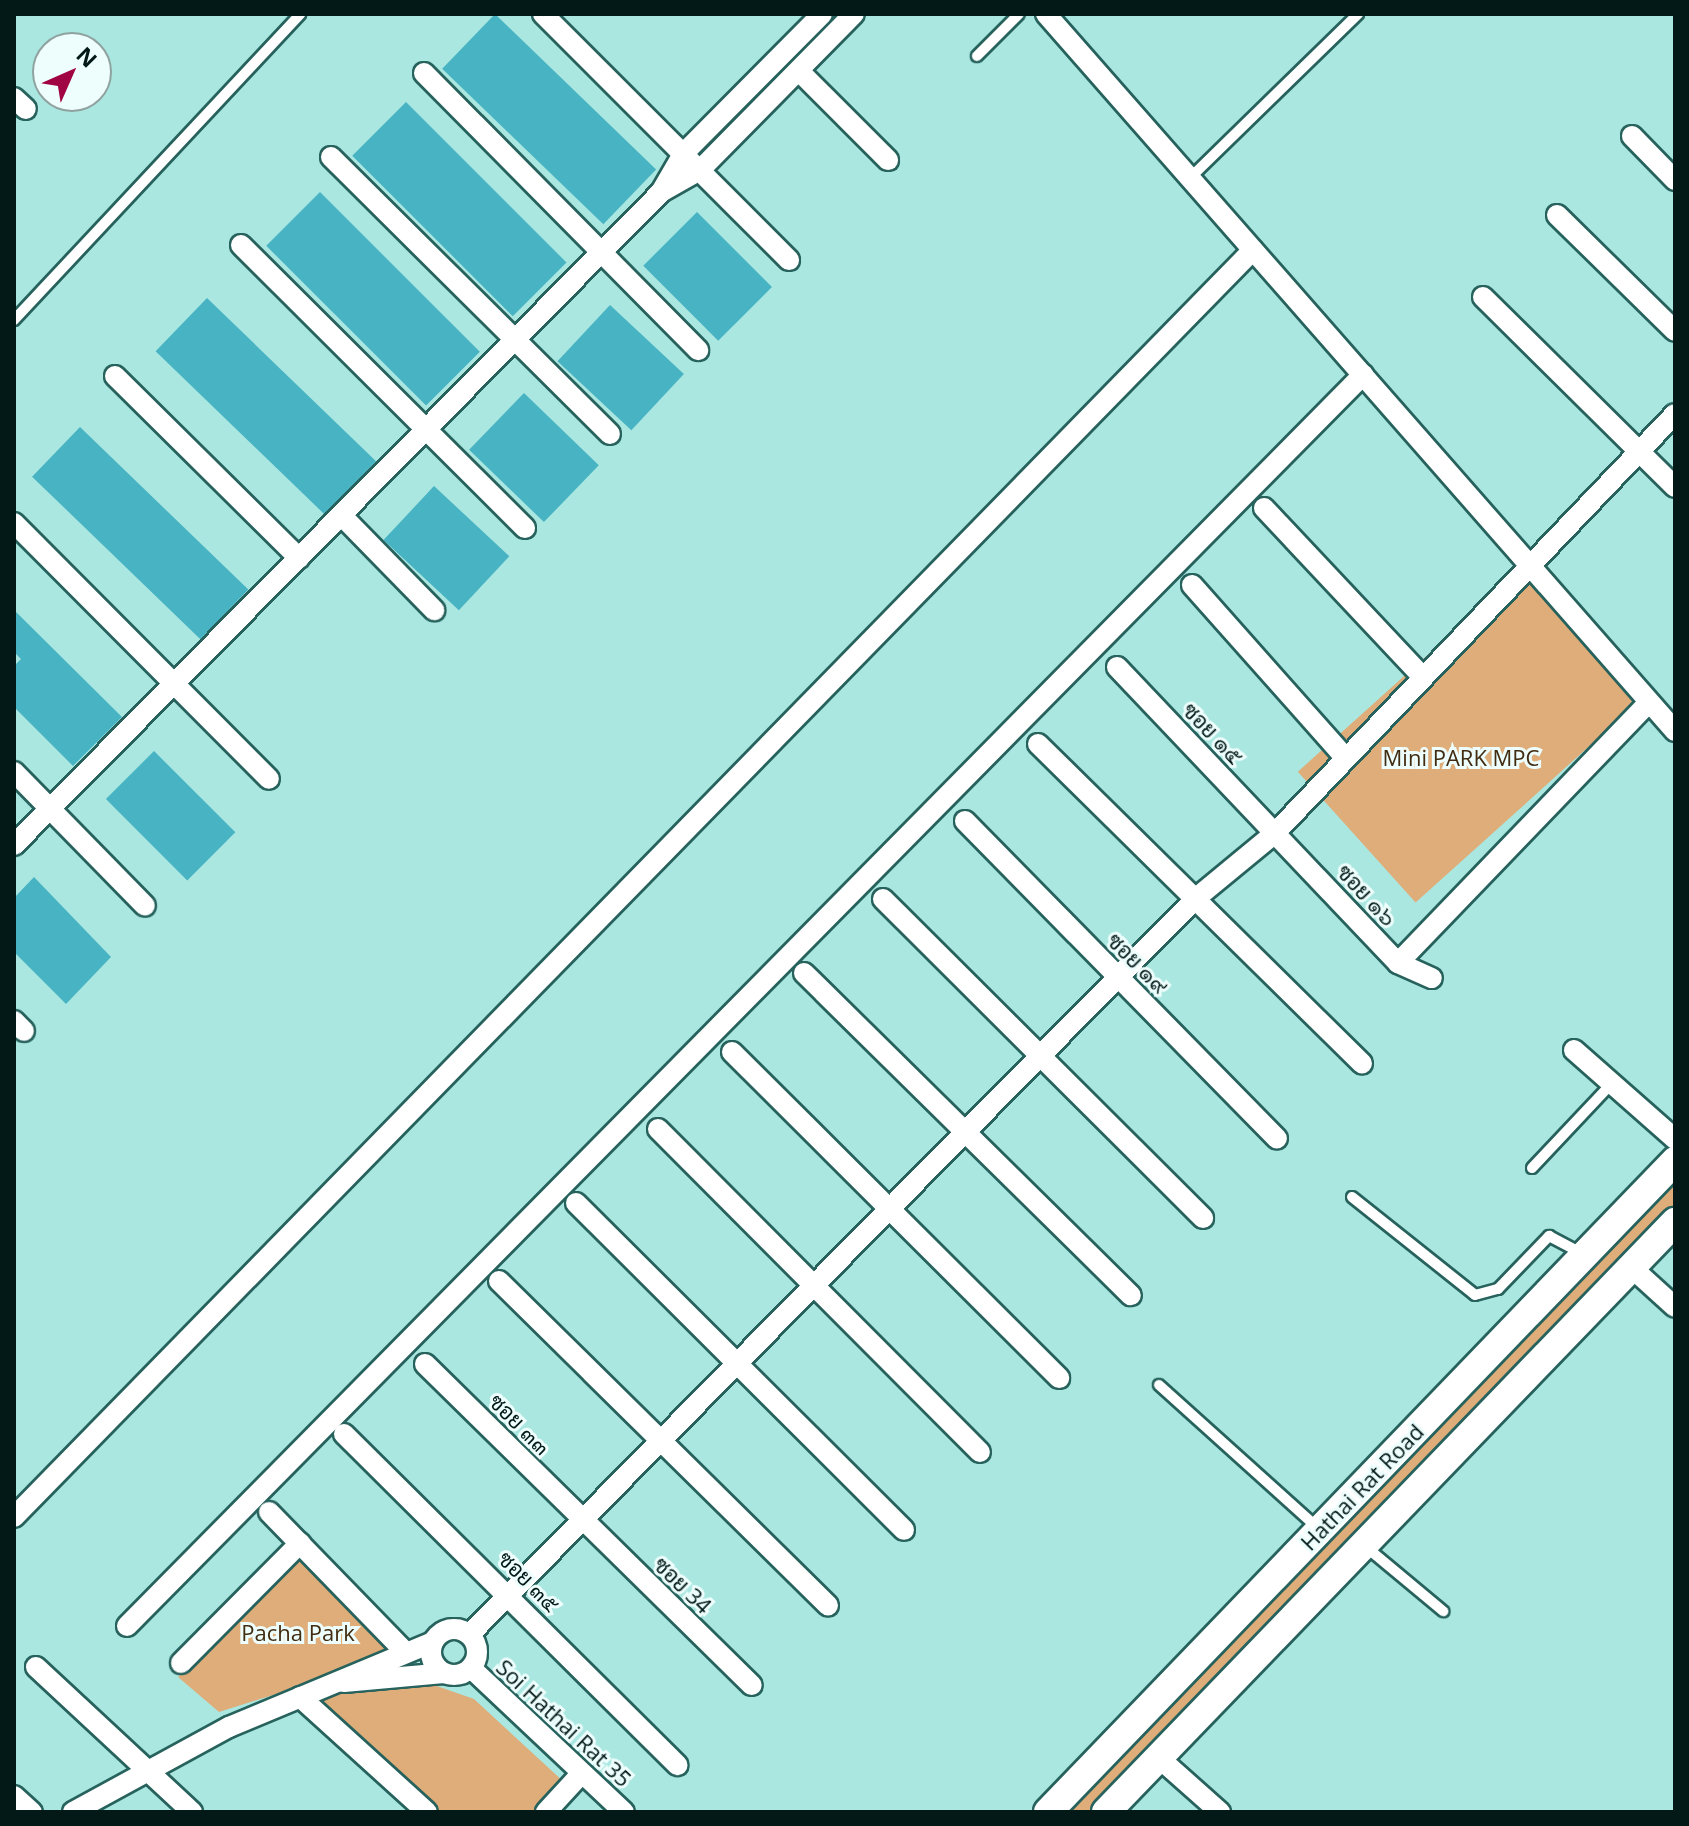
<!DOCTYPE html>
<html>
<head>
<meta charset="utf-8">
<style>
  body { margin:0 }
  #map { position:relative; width:1689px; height:1826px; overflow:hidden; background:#abe7e1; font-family:"Open Sans",Sarabun,sans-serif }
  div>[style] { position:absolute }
  .green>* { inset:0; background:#dead79; transform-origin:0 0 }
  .building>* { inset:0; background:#47b3c3; transform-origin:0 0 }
  .roads { filter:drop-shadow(2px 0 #27625d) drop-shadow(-2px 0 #27625d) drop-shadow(0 2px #27625d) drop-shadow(0 -2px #27625d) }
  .lane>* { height:10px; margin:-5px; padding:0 5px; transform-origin:5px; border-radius:5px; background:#fff }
  .street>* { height:20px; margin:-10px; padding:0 10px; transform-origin:10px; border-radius:10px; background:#fff }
  .street>.ring { margin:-10px; padding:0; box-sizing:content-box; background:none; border:20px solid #fff; border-radius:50% }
  .secondary>* { height:28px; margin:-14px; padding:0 14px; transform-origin:14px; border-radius:14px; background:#fff }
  span { translate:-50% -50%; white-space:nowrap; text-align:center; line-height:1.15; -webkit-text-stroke:6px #edfefc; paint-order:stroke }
  .street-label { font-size:22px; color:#021917 }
  .park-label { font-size:22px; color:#422c11 }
  .frame { position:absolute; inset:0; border:16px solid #021917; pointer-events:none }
  .north { position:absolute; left:32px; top:32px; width:80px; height:80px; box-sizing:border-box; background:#edfefc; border:2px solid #8fa2a0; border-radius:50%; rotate:45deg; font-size:22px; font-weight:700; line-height:32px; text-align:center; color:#021917 }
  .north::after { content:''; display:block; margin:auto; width:28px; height:36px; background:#a10443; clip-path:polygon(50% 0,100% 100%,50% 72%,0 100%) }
</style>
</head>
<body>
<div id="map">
  <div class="green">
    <div style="left:1523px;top:569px;width:176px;height:303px;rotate:48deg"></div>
    <div style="clip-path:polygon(1675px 1174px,1675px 1208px,1484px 1407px,1092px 1812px,1061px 1812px)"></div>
    <div style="clip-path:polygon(298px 1556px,380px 1641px,431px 1684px,474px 1699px,565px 1783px,535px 1812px,440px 1812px,295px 1688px,219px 1712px,178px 1677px)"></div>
  </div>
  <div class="building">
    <div style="left:495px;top:14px;width:224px;height:76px;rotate:44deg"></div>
    <div style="left:406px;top:102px;width:227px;height:76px;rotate:45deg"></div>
    <div style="left:320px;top:192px;width:226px;height:76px;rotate:45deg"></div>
    <div style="left:697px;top:212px;width:106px;height:76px;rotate:45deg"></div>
    <div style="left:207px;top:298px;width:235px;height:74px;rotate:44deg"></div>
    <div style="left:610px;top:305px;width:101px;height:77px;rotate:43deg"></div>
    <div style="left:524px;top:393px;width:104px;height:79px;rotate:44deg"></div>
    <div style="left:80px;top:427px;width:234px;height:69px;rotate:44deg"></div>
    <div style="left:434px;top:486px;width:103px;height:74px;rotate:43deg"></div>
    <div style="clip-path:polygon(14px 610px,122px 717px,73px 766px,14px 707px,14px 666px,21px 659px,14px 652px)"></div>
    <div style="left:154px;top:751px;width:115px;height:68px;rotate:45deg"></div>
    <div style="clip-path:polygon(34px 877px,111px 957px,66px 1004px,14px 952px,14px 898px)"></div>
  </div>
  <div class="roads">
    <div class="lane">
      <div style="left:977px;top:56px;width:59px;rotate:-45deg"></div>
      <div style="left:1190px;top:178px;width:235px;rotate:-44.3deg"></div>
      <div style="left:14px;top:320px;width:419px;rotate:-46.9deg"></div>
      <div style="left:1532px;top:1168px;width:117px;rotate:-46.7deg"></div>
      <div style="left:1352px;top:1197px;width:157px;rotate:38.5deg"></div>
      <div style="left:1475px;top:1295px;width:24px;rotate:-15deg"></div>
      <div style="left:1498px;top:1289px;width:74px;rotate:-46.1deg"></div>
      <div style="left:1549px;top:1236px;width:41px;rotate:27.8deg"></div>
      <div style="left:1159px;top:1385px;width:214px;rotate:42deg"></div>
      <div style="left:1365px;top:1546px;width:102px;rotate:39.8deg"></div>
    </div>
    <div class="street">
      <div style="left:543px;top:14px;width:348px;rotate:45deg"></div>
      <div style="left:1046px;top:14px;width:954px;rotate:48.74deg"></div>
      <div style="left:799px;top:71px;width:126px;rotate:45deg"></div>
      <div style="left:424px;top:73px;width:390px;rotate:45.3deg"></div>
      <div style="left:14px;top:98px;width:16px;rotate:43deg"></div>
      <div style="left:1632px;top:136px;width:62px;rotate:45.7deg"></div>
      <div style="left:331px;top:157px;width:393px;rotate:44.8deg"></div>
      <div style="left:661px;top:192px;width:45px;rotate:-29.4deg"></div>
      <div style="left:700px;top:170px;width:219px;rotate:-45.4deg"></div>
      <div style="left:1557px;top:215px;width:165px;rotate:44.5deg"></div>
      <div style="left:241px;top:245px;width:401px;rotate:44.9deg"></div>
      <div style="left:1483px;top:297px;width:270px;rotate:44.7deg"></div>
      <div style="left:115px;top:376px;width:259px;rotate:44.7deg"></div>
      <div style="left:1264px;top:508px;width:229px;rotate:46.8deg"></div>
      <div style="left:342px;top:516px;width:132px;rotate:45.6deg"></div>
      <div style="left:14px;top:523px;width:361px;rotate:45.1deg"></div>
      <div style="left:1192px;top:585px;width:229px;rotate:48.4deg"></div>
      <div style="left:1117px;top:667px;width:408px;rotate:46.5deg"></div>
      <div style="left:1398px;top:963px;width:37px;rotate:24deg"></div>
      <div style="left:1038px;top:744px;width:455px;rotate:44.6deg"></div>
      <div style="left:14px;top:772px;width:187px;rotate:45.6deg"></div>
      <div style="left:965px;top:821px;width:445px;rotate:45.5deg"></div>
      <div style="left:14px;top:845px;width:919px;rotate:-45.26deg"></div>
      <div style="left:661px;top:192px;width:44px;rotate:-59.9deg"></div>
      <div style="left:683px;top:154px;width:197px;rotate:-45.2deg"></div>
      <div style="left:883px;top:899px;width:452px;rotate:44.9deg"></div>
      <div style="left:1398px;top:963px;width:359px;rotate:-46.1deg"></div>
      <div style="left:804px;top:973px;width:459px;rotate:44.6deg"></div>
      <div style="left:14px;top:1021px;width:14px;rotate:45deg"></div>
      <div style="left:1574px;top:1050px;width:135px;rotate:41.4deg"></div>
      <div style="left:732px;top:1052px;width:462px;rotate:44.9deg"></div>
      <div style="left:658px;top:1129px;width:456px;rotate:45.1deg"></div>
      <div style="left:576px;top:1203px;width:463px;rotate:44.9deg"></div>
      <div style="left:1631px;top:1267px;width:59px;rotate:42.3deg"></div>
      <div style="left:499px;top:1281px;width:462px;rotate:44.6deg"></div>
      <div style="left:425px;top:1364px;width:458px;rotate:44.5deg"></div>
      <div style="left:344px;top:1434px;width:470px;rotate:44.8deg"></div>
      <div style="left:269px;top:1512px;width:192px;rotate:45.8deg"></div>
      <div style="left:14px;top:1517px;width:1772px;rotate:-45.64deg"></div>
      <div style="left:127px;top:1626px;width:1759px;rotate:-45.35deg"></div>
      <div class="ring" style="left:431px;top:1629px;width:26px;height:26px"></div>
      <div style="left:470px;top:1634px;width:1032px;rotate:-45.39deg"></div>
      <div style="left:1195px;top:899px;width:104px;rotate:-39.5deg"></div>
      <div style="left:1275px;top:833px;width:579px;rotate:-46.33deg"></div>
      <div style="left:181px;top:1663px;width:169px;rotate:-45.2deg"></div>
      <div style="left:36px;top:1667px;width:213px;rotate:42.9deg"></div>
      <div style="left:471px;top:1668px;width:210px;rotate:43.3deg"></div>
      <div style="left:344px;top:1682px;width:100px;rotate:-5.1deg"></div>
      <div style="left:300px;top:1697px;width:171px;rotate:42.2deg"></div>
      <div style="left:1158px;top:1757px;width:83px;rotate:41.6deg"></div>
      <div style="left:14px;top:1796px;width:24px;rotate:42deg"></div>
      <div style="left:73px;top:1812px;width:178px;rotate:-28.6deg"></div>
      <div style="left:229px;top:1727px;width:221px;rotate:-22.6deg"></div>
      <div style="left:546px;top:1812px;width:52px;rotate:-47.4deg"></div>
    </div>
    <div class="secondary">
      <div style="left:1048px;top:1812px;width:904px;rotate:-46.08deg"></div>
      <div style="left:1106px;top:1812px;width:820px;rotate:-46.04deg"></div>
    </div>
  </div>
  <div class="street-label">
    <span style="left:1213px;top:733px;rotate:46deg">ซอย ๑๕</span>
    <span style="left:1367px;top:895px;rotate:47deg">ซอย ๑๖</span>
    <span style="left:1138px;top:963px;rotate:45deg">ซอย ๑๙</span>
    <span style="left:520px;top:1424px;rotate:45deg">ซอย ๓๓</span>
    <span style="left:1362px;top:1487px;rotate:-46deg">Hathai Rat Road</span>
    <span style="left:529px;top:1581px;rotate:45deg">ซอย ๓๕</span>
    <span style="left:683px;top:1585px;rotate:44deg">ซอย 34</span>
    <span style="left:564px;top:1723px;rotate:43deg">Soi Hathai Rat 35</span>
  </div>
  <div class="park-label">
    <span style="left:1461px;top:758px">Mini PARK MPC</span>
    <span style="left:298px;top:1633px">Pacha Park</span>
  </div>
  <div class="frame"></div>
  <div class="north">N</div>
</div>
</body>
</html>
